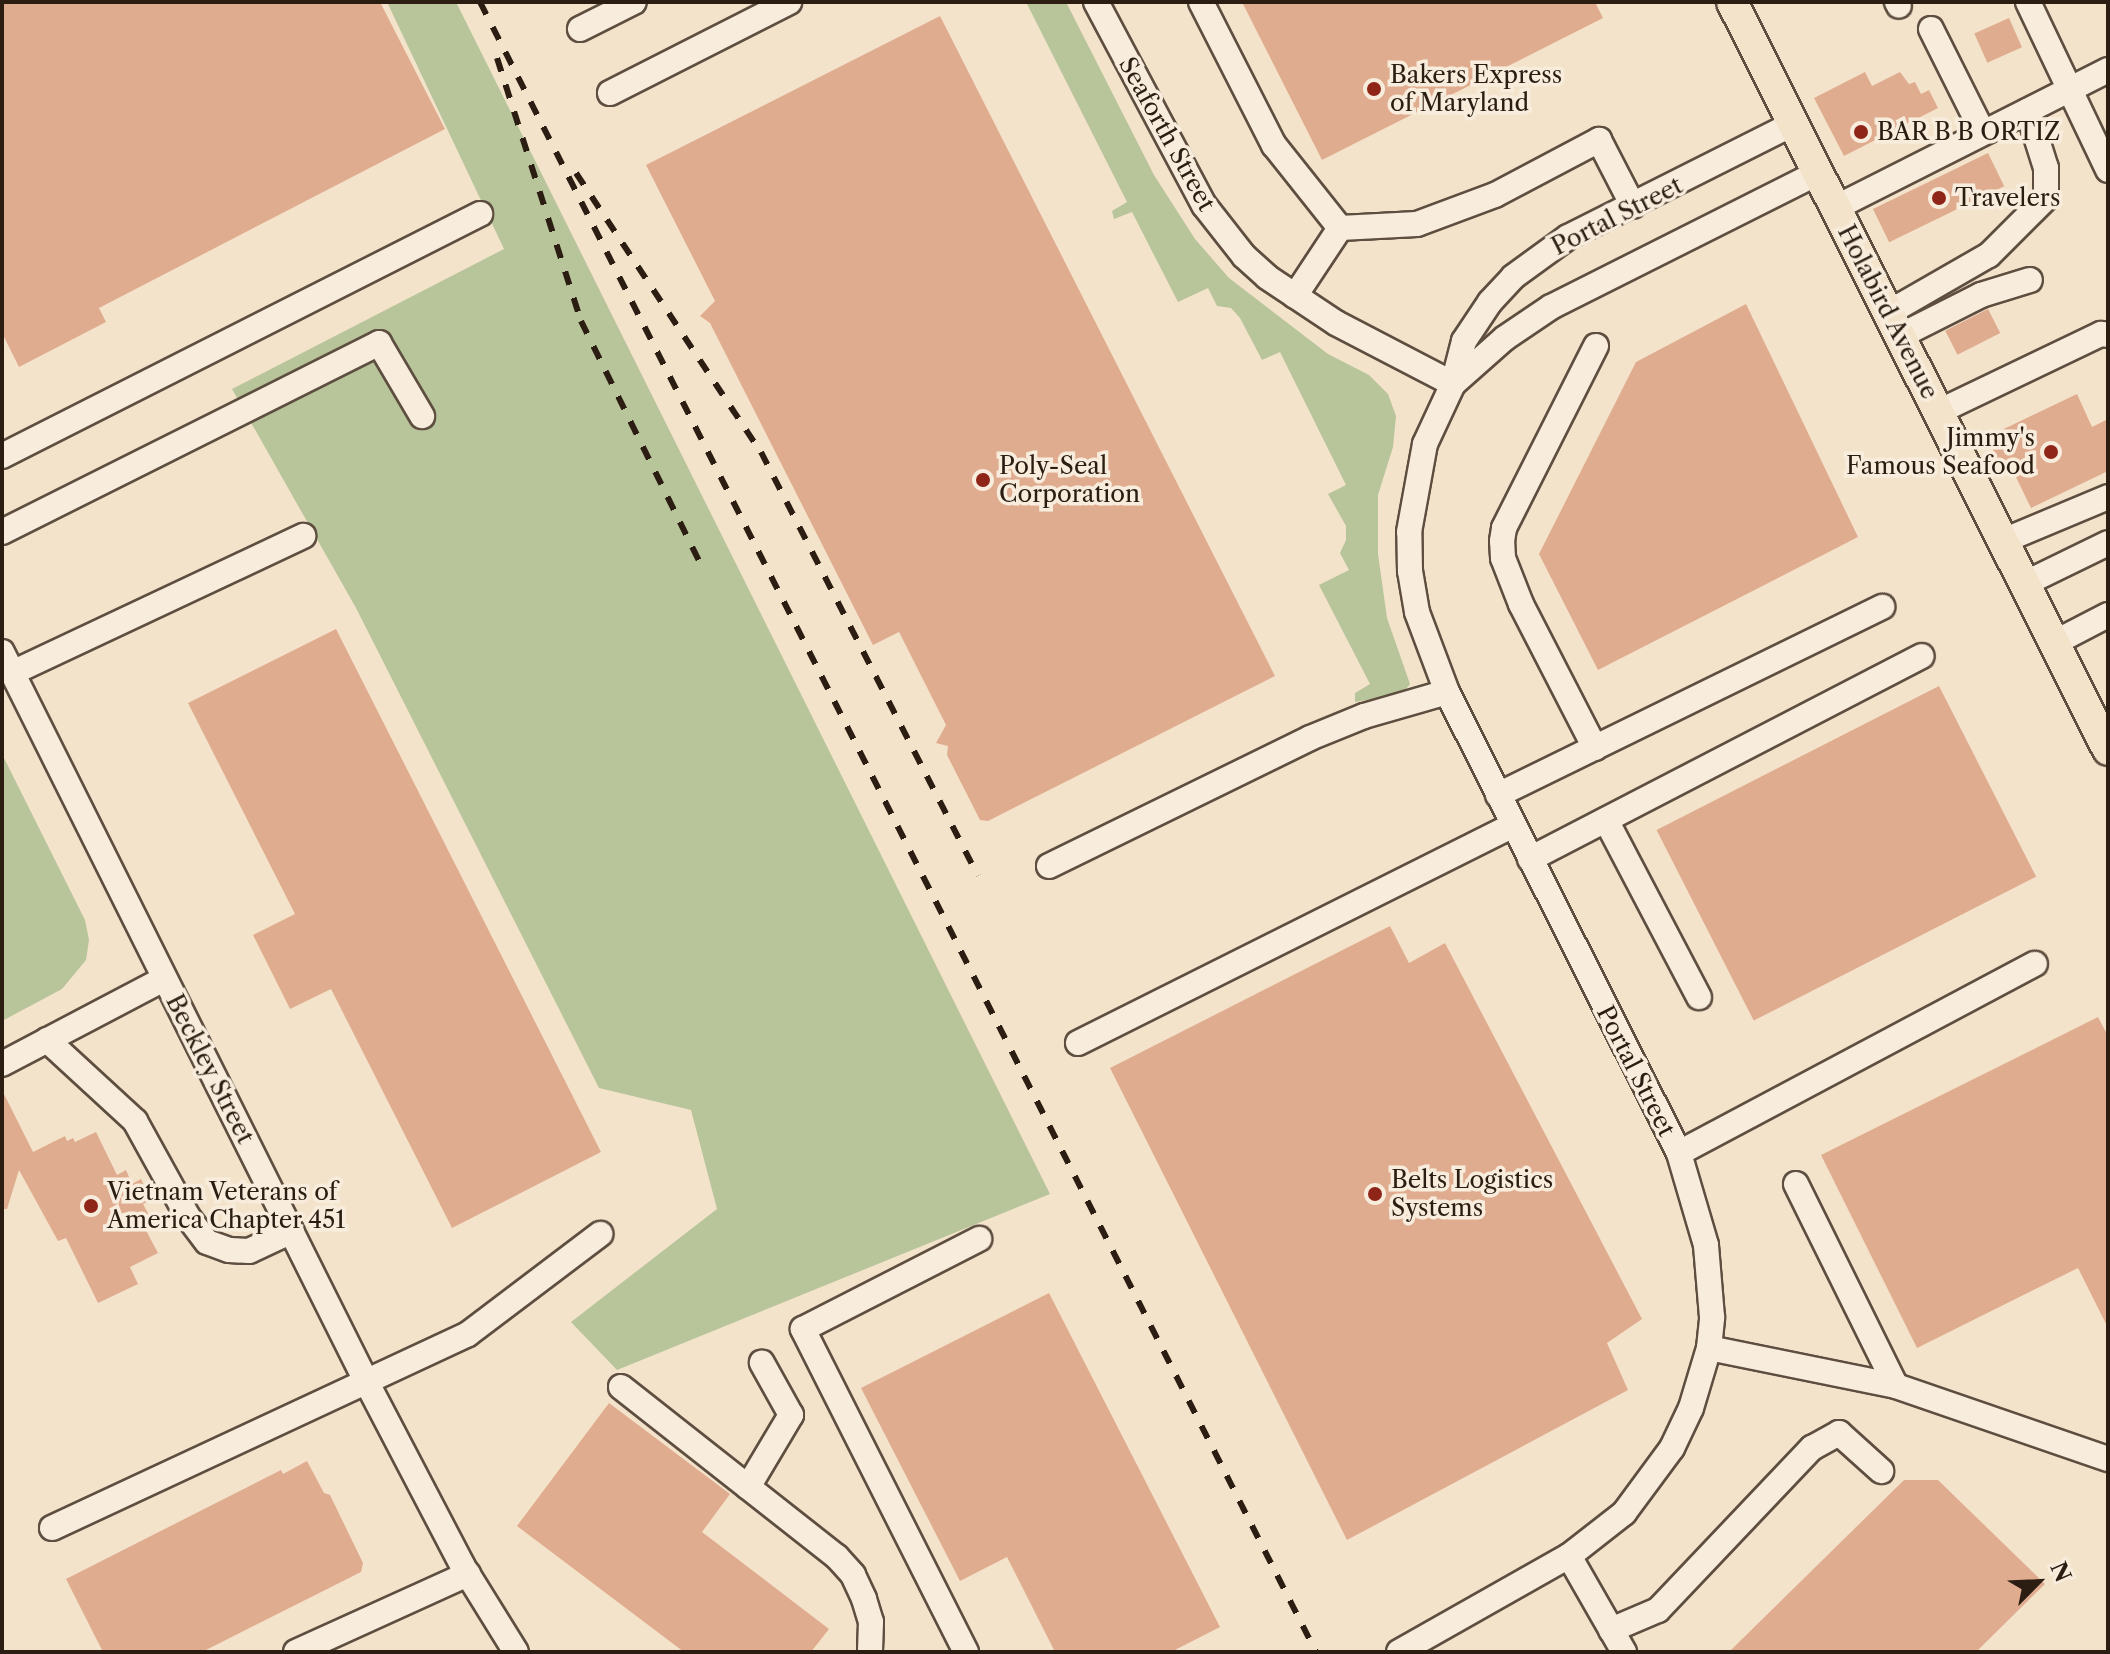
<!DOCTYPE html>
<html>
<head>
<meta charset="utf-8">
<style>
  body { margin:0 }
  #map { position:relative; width:2110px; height:1654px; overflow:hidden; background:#f4e3cb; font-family:"Libre Caslon Text",serif }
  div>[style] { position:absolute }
  .green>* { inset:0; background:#b8c49a }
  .building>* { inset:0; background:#e0ac8f; transform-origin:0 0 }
  .roads { filter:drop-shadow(2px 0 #5e4e40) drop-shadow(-2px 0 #5e4e40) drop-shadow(0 2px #5e4e40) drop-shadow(0 -2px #5e4e40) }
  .minor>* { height:24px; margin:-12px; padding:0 12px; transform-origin:12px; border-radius:12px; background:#f8eddd }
  .major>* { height:30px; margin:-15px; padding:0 15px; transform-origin:15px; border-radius:15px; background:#f4e3cb }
  .rail>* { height:6px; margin-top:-3px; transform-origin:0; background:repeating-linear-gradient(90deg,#2c1d12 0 14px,transparent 0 28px) }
  .dots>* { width:22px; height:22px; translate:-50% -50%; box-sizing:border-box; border:4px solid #f8eddd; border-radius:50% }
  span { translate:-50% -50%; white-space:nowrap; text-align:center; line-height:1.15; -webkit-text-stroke:7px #f8eddd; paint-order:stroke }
  .poi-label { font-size:24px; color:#2c1d12 }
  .left { translate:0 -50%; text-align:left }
  .right { translate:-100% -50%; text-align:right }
  .street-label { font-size:24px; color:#2c1d12 }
  .frame { position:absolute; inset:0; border:4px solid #2c1d12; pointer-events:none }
  .north { position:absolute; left:1998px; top:1542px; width:80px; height:80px; -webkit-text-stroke:6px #f8eddd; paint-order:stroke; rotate:66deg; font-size:22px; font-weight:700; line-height:32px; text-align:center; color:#2c1d12 }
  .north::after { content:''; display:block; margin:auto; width:28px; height:36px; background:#2c1d12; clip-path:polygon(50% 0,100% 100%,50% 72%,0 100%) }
</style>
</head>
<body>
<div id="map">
  <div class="green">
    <div style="clip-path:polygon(387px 2px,456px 2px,1050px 1194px,617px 1370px,571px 1322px,717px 1209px,691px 1110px,599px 1088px,356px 608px,232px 389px,504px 249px)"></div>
    <div style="clip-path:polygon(1026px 2px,1066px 2px,1154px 175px,1195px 239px,1229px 278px,1328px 354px,1369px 375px,1388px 394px,1396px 416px,1393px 447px,1378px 495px,1378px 554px,1387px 618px,1410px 684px,1402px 694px,1355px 702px,1355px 693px,1370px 684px,1319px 585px,1349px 570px,1340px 553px,1346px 540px,1346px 526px,1328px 494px,1346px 485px,1280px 352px,1262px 360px,1240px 318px,1231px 308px,1217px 306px,1208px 288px,1178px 302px,1132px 212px,1114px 219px,1112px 211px,1127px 202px)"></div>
    <div style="clip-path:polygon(2px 754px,85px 920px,89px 940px,86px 960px,62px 989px,2px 1021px)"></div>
  </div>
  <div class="building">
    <div style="clip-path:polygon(2px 2px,380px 2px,445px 129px,99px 308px,106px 322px,19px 367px,2px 333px)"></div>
    <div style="clip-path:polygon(1242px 2px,1595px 2px,1603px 18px,1322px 160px)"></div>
    <div style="clip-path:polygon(940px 16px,1275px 676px,988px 821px,980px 820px,947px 755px,948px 746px,936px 743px,946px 725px,899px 632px,873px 645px,710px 323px,700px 316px,715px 301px,646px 165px)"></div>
    <div style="left:2009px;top:18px;width:32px;height:38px;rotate:66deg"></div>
    <div style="clip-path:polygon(1865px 72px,1872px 86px,1900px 72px,1909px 84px,1915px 82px,1921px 94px,1929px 90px,1938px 108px,1844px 156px,1814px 98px)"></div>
    <div style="left:1988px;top:153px;width:37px;height:128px;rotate:64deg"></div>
    <div style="clip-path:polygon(1746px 304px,1858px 537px,1598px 670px,1539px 554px,1636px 362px)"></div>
    <div style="left:1988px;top:309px;width:27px;height:48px;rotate:63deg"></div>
    <div style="clip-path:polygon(2077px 394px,2092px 427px,2108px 419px,2108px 471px,2031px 508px,2011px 467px,2003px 471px,1987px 437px)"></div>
    <div style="clip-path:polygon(336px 629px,601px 1152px,452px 1228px,331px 989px,290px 1009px,253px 935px,295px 914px,188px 703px)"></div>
    <div style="left:1939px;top:686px;width:214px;height:317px;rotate:63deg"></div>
    <div style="clip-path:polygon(1390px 926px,1409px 963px,1445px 943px,1642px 1319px,1607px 1343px,1628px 1390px,1347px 1540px,1110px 1068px)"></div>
    <div style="clip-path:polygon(2098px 1017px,2108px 1036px,2108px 1328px,2078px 1268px,1917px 1348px,1821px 1155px)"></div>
    <div style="clip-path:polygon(2px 1090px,33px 1152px,65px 1136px,67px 1141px,73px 1138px,75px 1142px,96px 1132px,117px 1175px,126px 1170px,132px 1184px,141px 1179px,151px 1200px,143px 1204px,150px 1217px,141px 1221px,158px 1253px,130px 1267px,138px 1284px,98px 1303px,66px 1238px,58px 1241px,19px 1170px,7px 1209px,2px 1209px)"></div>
    <div style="clip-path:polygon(1049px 1293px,1220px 1627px,1171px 1652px,1055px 1652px,1007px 1557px,960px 1581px,861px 1388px)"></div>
    <div style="clip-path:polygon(609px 1403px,730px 1494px,702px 1532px,829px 1629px,811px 1652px,684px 1652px,517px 1526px)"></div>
    <div style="clip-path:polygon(307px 1461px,324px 1493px,330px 1495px,363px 1563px,361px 1572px,202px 1652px,103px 1652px,66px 1579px,281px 1470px,283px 1474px)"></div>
    <div style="clip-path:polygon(1904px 1480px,1938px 1480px,2045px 1584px,1976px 1652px,1729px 1652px)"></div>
  </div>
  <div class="roads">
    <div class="minor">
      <div style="left:1096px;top:2px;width:230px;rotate:62deg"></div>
      <div style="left:1204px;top:205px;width:65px;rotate:51.9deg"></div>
      <div style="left:1244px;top:256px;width:31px;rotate:42deg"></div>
      <div style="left:1267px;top:277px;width:83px;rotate:33.7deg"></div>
      <div style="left:1336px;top:323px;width:132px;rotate:27.5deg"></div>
      <div style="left:1201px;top:2px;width:161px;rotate:63deg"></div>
      <div style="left:1274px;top:145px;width:106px;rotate:51.5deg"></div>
      <div style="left:1897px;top:2px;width:4px;rotate:63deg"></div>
      <div style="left:2028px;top:2px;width:186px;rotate:64.5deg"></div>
      <div style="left:580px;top:29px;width:60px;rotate:-26.6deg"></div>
      <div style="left:1931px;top:29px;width:116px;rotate:63.4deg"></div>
      <div style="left:610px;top:93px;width:201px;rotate:-26.9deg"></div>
      <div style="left:1835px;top:208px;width:306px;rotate:-26.8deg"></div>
      <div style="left:1295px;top:296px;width:82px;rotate:-56.5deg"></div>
      <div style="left:1340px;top:228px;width:77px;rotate:-3deg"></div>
      <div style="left:1417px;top:224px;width:83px;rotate:-20.4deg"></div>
      <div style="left:1495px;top:195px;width:118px;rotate:-27.9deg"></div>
      <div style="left:1599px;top:140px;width:74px;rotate:62.7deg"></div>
      <div style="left:1888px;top:313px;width:116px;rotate:-29.9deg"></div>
      <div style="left:1989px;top:255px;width:81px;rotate:-45deg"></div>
      <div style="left:2046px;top:198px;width:30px;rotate:-90deg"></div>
      <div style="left:2046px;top:168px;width:60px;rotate:-107.5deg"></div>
      <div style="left:1900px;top:336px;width:91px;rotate:-26.8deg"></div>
      <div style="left:1981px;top:295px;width:51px;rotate:-17deg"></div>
      <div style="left:1453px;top:384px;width:69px;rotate:-41.5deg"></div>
      <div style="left:1505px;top:338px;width:55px;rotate:-34deg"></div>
      <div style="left:1551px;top:307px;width:299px;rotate:-26.7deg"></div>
      <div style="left:1938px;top:412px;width:181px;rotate:-25.6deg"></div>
      <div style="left:2101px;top:334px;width:7px;rotate:8deg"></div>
      <div style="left:2px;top:456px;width:536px;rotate:-26.85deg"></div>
      <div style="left:2px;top:532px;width:422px;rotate:-26.6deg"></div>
      <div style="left:379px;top:343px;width:85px;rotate:59.5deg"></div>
      <div style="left:2003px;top:541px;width:114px;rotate:-22.7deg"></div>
      <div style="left:2024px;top:584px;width:93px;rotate:-26deg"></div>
      <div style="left:2054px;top:643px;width:61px;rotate:-27.4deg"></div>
      <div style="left:2px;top:652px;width:815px;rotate:63.47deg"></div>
      <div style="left:366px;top:1381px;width:208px;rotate:62.4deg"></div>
      <div style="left:462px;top:1565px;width:102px;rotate:58.2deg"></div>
      <div style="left:12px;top:673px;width:322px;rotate:-25.2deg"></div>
      <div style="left:1595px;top:748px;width:162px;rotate:-117.2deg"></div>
      <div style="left:1521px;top:604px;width:49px;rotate:-111.4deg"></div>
      <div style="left:1503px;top:558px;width:17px;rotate:-93deg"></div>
      <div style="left:1502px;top:541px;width:13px;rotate:-81deg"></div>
      <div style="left:1504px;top:528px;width:204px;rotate:-63.2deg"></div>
      <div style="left:1498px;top:795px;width:428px;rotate:-26.1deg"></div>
      <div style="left:1606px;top:820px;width:200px;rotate:62.3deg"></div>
      <div style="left:1530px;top:859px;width:441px;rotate:-27.4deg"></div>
      <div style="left:1049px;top:866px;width:291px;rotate:-26.1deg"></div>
      <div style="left:1310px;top:738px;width:58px;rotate:-22.2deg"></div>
      <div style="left:1364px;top:716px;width:86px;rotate:-16.1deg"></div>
      <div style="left:47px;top:1040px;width:120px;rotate:42.6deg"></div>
      <div style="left:135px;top:1121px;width:110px;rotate:61.1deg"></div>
      <div style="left:188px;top:1217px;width:31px;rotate:53deg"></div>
      <div style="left:207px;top:1242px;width:23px;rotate:20deg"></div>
      <div style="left:229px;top:1250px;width:20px;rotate:3deg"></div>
      <div style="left:249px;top:1251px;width:47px;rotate:-24.9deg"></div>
      <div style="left:1078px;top:1043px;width:487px;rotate:-26.6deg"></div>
      <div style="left:2px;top:1064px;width:183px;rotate:-27.7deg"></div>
      <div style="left:1679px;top:1153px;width:403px;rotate:-28deg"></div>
      <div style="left:1796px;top:1184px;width:225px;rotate:63.7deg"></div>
      <div style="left:1709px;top:1348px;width:191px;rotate:11.5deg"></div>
      <div style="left:1896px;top:1386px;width:224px;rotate:19deg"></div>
      <div style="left:621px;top:1387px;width:275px;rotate:38.2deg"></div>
      <div style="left:837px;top:1557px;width:24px;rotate:48deg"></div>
      <div style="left:853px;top:1575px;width:26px;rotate:65deg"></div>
      <div style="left:864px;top:1599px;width:24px;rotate:73deg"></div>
      <div style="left:871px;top:1622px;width:30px;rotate:92deg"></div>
      <div style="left:748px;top:1487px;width:84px;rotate:-59.2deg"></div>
      <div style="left:791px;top:1415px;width:60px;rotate:-119.1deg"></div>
      <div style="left:52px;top:1528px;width:459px;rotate:-25deg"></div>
      <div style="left:468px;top:1334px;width:166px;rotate:-37.1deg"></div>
      <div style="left:1569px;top:1556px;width:111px;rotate:60.2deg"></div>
      <div style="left:1611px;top:1630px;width:51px;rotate:-23.1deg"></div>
      <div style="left:1658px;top:1610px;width:224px;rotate:-46.5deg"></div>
      <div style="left:1812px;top:1448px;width:31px;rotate:-29deg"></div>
      <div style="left:1839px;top:1433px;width:57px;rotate:42.1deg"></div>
      <div style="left:296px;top:1652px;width:189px;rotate:-24.4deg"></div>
      <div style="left:966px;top:1652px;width:362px;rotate:-116.8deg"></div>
      <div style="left:803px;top:1329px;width:198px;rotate:-27.1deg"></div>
      <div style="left:1399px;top:1652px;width:195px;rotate:-29.5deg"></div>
      <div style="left:1569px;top:1556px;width:70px;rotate:-38deg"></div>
      <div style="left:1624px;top:1513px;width:81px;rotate:-53.6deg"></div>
      <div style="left:1672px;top:1448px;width:44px;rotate:-64.6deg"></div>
      <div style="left:1691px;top:1408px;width:63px;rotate:-73.3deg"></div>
      <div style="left:1709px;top:1348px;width:31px;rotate:-84deg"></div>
      <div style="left:1712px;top:1317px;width:72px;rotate:-94.8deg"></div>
      <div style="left:1706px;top:1245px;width:96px;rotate:-106.4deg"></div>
      <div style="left:1679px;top:1153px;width:516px;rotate:-116.71deg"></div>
      <div style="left:1447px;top:692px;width:85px;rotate:-110.6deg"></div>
      <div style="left:1417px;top:612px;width:42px;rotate:-99.7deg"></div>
      <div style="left:1410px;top:571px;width:39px;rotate:-91deg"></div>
      <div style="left:1409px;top:532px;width:89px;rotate:-79.7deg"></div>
      <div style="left:1425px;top:444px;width:66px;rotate:-65deg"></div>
      <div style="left:1453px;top:384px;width:44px;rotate:-75.7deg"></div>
      <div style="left:1464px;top:341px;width:47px;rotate:-56.3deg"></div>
      <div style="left:1490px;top:302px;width:34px;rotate:-47deg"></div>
      <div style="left:1513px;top:277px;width:68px;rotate:-36deg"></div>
      <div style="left:1568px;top:237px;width:252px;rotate:-26.7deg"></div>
    </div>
    <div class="major">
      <div style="left:1732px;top:2px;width:837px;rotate:63.31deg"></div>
    </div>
  </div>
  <div class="rail">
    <div style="left:480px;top:2px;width:1850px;rotate:63.13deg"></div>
    <div style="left:497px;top:58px;width:276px;rotate:72.3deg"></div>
    <div style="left:581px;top:321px;width:270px;rotate:63.8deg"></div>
    <div style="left:576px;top:173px;width:335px;rotate:56.5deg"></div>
    <div style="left:761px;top:452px;width:476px;rotate:62.9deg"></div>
  </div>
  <div class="dots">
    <div style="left:1374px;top:89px;background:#8f2418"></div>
    <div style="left:1861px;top:132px;background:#8f2418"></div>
    <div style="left:1939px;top:198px;background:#8f2418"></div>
    <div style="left:2051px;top:452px;background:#8f2418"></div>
    <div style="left:983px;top:480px;background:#8f2418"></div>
    <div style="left:1375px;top:1194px;background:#8f2418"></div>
    <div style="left:91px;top:1206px;background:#8f2418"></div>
  </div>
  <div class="poi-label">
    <span class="left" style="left:1390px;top:89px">Bakers Express<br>of Maryland</span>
    <span class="left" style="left:1877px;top:132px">BAR B B ORTIZ</span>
    <span class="left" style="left:1955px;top:198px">Travelers</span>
    <span class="right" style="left:2035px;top:452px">Jimmy's<br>Famous Seafood</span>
    <span class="left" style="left:999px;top:480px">Poly-Seal<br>Corporation</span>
    <span class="left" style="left:1391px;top:1194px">Belts Logistics<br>Systems</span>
    <span class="left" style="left:107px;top:1206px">Vietnam Veterans of<br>America Chapter 451</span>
  </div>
  <div class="street-label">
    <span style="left:1167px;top:134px;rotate:61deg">Seaforth Street</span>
    <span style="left:1617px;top:216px;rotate:-27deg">Portal Street</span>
    <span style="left:1888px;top:312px;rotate:63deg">Holabird Avenue</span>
    <span style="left:210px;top:1069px;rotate:63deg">Beckley Street</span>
    <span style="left:1636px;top:1071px;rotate:63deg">Portal Street</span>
  </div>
  <div class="frame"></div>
  <div class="north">N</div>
</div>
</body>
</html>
